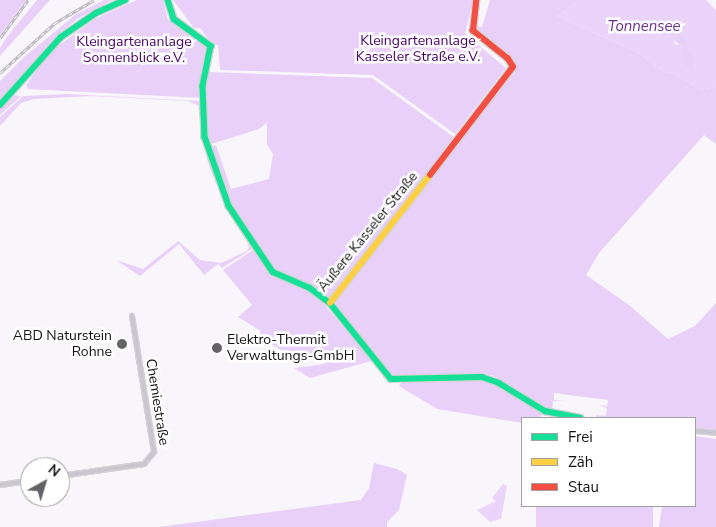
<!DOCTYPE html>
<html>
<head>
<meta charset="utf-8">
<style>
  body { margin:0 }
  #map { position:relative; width:716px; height:527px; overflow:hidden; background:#f9f6fb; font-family:"Nunito Sans",sans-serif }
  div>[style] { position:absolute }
  .green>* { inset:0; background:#e8d0f9; transform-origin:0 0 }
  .water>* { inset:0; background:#ead4fa }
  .roads { filter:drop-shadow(1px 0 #d4d3d5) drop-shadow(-1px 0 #d4d3d5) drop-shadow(0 1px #d4d3d5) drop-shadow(0 -1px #d4d3d5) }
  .street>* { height:4px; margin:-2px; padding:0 2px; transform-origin:2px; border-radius:2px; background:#cbc5d0 }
  .fast>* { height:5.5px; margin:-2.75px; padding:0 2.75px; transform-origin:2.75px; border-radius:2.75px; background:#16e098 }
  .slow>* { height:5.5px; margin:-2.75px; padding:0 2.75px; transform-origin:2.75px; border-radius:2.75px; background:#ffcf43 }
  .jam>* { height:5.5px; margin:-2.75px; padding:0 2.75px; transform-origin:2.75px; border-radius:2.75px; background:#f24e42 }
  .rail>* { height:3px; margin-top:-1.5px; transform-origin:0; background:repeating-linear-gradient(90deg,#fff 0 4px,#b7b2ba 0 8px); box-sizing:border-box; border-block:1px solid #b7b2ba }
  .dots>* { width:14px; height:14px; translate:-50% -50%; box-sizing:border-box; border:2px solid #fff; border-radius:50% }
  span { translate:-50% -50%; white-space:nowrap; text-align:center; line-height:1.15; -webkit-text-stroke:5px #fff; paint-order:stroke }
  .park-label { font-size:14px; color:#4a0269 }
  .street-label { font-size:14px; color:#141315 }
  .poi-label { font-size:14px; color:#141315 }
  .right { translate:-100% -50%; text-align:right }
  .left { translate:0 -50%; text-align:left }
  .water-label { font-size:15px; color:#6d308f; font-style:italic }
  .legend { position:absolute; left:521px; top:417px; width:175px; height:90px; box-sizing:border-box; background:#fff; border:1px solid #a1a1a1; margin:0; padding:6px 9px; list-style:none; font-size:15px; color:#141315 }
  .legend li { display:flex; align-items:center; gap:10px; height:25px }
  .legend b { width:25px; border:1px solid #a1a1a1 }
  .north { position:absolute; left:20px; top:457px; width:50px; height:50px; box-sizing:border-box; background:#fff; border:1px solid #a1a1a1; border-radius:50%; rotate:39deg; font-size:14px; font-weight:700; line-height:20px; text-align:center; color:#141315 }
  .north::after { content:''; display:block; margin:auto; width:18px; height:22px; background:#646266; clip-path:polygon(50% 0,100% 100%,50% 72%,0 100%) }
</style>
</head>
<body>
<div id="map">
  <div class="green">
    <div style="clip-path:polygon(0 0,26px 0,0 35px)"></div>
    <div style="clip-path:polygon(37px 0,50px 0,0 56px,0 48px,7px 37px)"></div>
    <div style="clip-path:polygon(104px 0,112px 0,77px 19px,55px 37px,0 99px,0 81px,24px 57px,75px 15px)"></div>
    <div style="clip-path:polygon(137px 0,163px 0,168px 20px,205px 42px,208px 48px,201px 98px,28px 89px,26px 85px,50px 52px,95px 19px)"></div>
    <div style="clip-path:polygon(173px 0,473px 0,465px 34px,506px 68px,455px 134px,373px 75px,220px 70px,218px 45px,213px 45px,200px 28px,194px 28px)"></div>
    <div style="clip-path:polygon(490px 0,580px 0,556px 16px,637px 52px,663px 71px,672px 73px,700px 90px,716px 87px,716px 144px,704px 135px,599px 253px,586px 275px,629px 305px,668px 339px,695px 326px,716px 303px,716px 432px,695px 429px,695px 418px,596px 418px,596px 415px,606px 416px,607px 408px,598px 405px,607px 406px,608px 400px,554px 393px,554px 400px,564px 401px,553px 401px,552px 409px,563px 411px,552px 412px,492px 375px,395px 377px,389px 375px,336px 311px,332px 303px,337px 294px,514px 73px,516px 65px,512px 59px,475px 27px,482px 27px)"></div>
    <div style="clip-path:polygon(671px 29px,687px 40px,695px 59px,694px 76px,682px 61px,680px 45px,672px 39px)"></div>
    <div style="clip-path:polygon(209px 72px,372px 78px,455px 138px,329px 300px,279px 275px,252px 243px,231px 206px,210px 147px,216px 145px,231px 189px,269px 179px,273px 154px,267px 144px,267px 122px,259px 129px,208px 145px,204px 96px)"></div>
    <div style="clip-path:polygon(67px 94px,200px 101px,202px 108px,208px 157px,252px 249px,222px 268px,218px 264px,204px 275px,179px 244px,140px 276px,116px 260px,143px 269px,178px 241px,200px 260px,221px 263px,247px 251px,249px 246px,213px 176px,207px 159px,204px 143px,198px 105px,188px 101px,91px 96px,34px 99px,21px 103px,0 126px,0 117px,23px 96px)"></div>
    <div style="clip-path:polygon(12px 95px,21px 96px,0 115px,0 109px)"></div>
    <div style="clip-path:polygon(253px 250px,277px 277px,315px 294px,396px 388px,371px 361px,310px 378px,294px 368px,325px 364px,324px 355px,286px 353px,258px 336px,261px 331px,238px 317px,252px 305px,223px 270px)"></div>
    <div style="clip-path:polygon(476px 378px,494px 382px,543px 413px,540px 418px,522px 418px,522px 423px,437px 409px,399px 386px,402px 382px)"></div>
    <div style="clip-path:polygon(695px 436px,716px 439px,716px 527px,659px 527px,662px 506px,695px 506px)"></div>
    <div style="clip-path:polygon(374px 463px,397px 469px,407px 475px,399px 510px,387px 522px,387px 527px,159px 527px,361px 500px,369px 488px)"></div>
    <div style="left:536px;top:506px;width:117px;height:21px"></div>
  </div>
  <div class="water">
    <div style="clip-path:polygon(evenodd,580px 0,706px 0,716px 10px,716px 87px,700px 90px,672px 73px,663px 71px,637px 52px,556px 16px,580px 0,671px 30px,687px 40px,686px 45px,695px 59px,694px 75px,682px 61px,683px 45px,675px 44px,671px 30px)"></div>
    <div style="clip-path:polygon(503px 484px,507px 486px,501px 519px,490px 522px,477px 510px,496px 501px,492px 498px)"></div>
  </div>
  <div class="roads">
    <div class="street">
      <div style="left:695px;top:431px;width:21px;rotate:5deg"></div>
      <div style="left:60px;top:476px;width:85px;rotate:-8.1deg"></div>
      <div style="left:144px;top:464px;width:16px;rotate:-50deg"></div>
      <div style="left:154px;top:452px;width:138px;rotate:-99.2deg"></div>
      <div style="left:0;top:485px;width:30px;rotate:-8deg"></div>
    </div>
    <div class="fast">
      <div style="left:168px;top:0;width:20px;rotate:72deg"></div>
      <div style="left:174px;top:19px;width:46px;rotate:36.1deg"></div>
      <div style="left:211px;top:46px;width:41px;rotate:101.3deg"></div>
      <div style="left:203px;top:86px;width:51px;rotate:87.8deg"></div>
      <div style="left:205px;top:137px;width:73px;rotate:70.8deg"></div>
      <div style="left:229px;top:206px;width:79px;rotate:56.3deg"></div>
      <div style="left:273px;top:272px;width:40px;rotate:23.4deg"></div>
      <div style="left:310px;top:288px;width:25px;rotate:37deg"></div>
      <div style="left:0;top:105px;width:91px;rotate:-48.1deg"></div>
      <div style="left:61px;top:37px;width:42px;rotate:-34.4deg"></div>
      <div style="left:96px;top:13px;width:32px;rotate:-24deg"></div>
      <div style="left:330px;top:303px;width:97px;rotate:51.2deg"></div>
      <div style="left:391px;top:379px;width:91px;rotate:-1.3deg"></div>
      <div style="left:482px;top:377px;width:18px;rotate:19deg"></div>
      <div style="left:499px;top:383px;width:54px;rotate:31.3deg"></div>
      <div style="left:545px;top:411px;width:36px;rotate:11deg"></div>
    </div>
    <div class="slow">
      <div style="left:330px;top:303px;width:162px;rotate:-52deg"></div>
    </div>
    <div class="jam">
      <div style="left:430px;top:175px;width:136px;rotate:-52.5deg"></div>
      <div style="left:513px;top:67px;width:9px;rotate:-122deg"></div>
      <div style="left:508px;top:59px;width:45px;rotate:-141.3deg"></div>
      <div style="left:473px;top:31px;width:31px;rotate:-84deg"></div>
    </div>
  </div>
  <div class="rail">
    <div style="left:0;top:38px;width:47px;rotate:-53.6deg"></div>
    <div style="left:0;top:73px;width:74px;rotate:-42.3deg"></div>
    <div style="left:55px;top:23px;width:45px;rotate:-30.5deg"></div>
  </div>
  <div class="dots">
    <div style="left:122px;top:344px;background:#646266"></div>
    <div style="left:217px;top:348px;background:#646266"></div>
  </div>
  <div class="park-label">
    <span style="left:418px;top:49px">Kleingartenanlage<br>Kasseler Straße e.V.</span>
    <span style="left:134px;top:50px">Kleingartenanlage<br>Sonnenblick e.V.</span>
  </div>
  <div class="street-label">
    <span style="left:368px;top:232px;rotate:-51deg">Äußere Kasseler Straße</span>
    <span style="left:157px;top:402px;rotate:81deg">Chemiestraße</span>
  </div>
  <div class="poi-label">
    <span class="right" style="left:112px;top:344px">ABD Naturstein<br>Rohne</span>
    <span class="left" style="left:227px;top:348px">Elektro-Thermit<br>Verwaltungs-GmbH</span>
  </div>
  <div class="water-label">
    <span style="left:644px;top:27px">Tonnensee</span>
  </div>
  <ul class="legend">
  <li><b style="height:6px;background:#16e098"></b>Frei</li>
  <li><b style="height:6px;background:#ffcf43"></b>Zäh</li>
  <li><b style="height:6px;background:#f24e42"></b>Stau</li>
  </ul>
  <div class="north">N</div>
</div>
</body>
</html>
